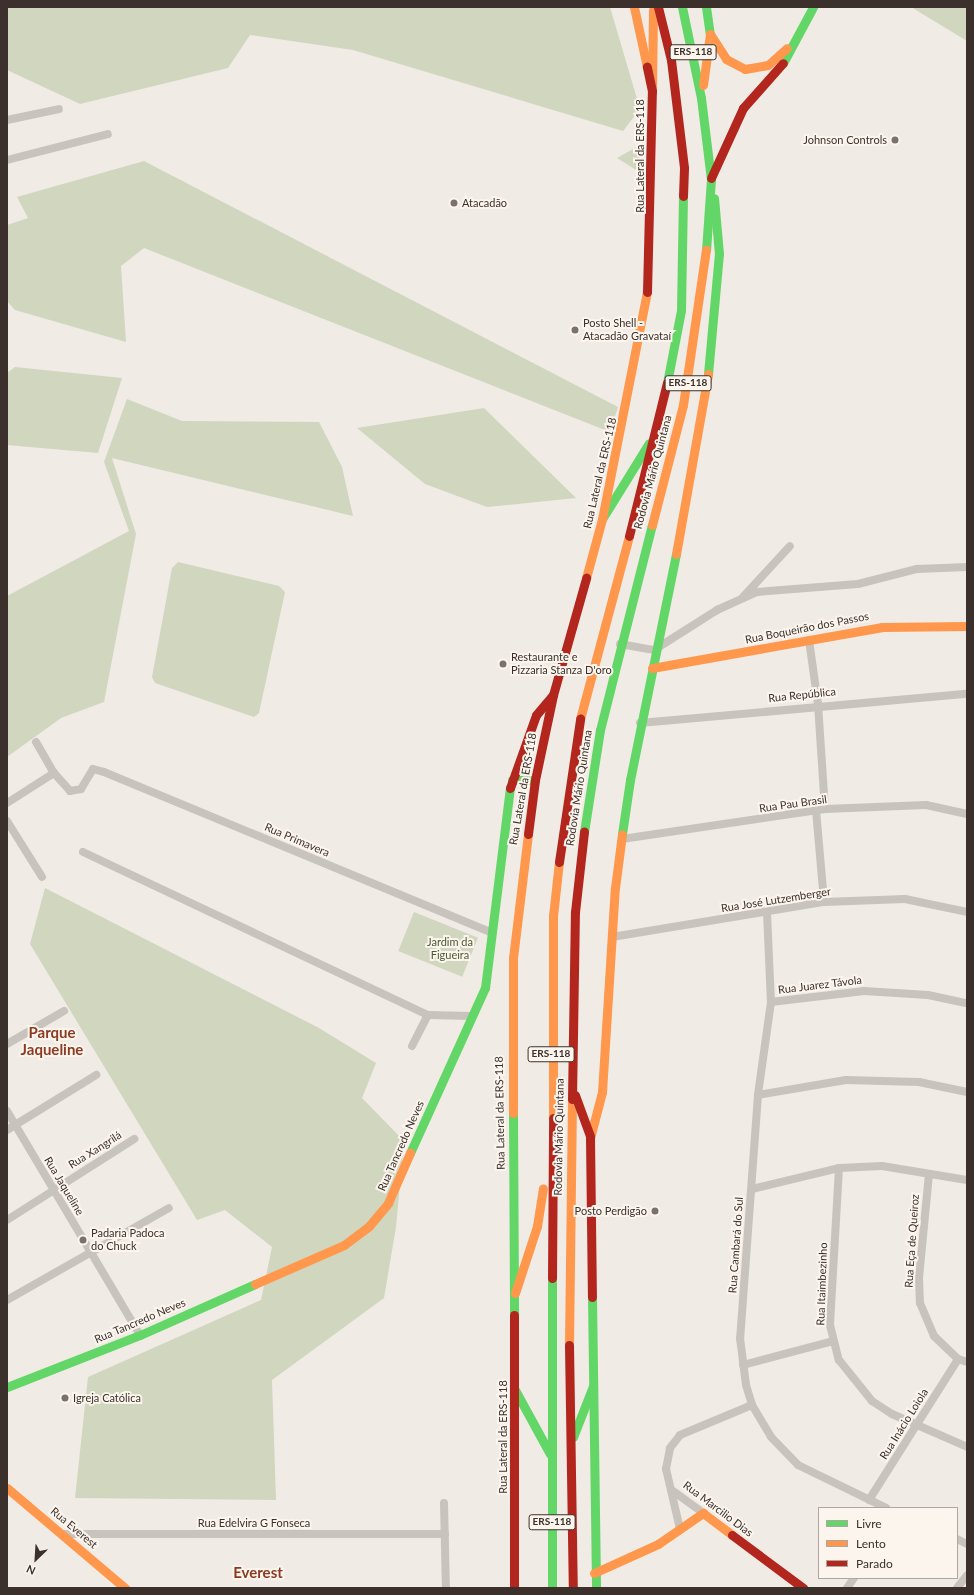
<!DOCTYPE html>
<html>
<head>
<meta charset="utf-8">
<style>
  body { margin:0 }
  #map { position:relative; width:974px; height:1595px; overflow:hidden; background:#f0ebe5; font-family:Lato,sans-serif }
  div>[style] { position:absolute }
  .green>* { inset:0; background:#d1d6bf; transform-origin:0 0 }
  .street>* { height:8px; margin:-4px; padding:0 4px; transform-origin:4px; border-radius:4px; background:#c9c3be }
  .fast>* { height:9px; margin:-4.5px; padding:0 4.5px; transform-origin:4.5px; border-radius:4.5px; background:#63d668 }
  .slow>* { height:9px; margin:-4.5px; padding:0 4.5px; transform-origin:4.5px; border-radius:4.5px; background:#ff974d }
  .jam>* { height:9px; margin:-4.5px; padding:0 4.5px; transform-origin:4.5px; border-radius:4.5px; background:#b3261e }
  .dots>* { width:11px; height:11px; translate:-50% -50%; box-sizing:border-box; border:2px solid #fbf5ee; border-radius:50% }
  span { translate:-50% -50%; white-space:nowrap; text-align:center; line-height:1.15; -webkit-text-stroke:4px #fbf5ee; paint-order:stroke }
  .shield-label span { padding:1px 3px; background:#fbf5ee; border:1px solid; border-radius:3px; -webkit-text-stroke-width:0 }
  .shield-label { font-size:10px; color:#3b302b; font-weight:700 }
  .poi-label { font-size:11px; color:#3b302b }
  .right { translate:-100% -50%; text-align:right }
  .left { translate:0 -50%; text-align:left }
  .street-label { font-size:11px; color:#3b302b }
  .park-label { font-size:11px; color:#4a5a2e }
  .district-label { font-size:15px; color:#8c3b22; font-weight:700 }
  .frame { position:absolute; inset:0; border:8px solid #3b302b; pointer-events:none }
  .legend { position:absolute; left:818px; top:1507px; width:140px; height:72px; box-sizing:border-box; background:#fbf5ee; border:1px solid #aea6a0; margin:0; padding:5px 7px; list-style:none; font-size:12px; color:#3b302b }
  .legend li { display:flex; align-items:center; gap:8px; height:20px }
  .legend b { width:20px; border:1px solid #aea6a0 }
  .north { position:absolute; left:16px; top:1539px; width:40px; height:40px; -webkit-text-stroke:3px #fbf5ee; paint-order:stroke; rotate:205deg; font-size:11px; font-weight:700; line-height:16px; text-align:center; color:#3b302b }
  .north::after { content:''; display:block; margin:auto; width:14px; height:18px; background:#3b302b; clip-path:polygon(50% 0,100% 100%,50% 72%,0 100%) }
</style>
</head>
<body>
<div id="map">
  <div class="green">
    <div style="clip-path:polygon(7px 7px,610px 7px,640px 109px,623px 131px,353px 50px,250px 35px,228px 68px,80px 104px,7px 70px)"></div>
    <div style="clip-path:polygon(911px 7px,967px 7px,967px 41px)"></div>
    <div style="clip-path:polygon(642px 144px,641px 173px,617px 158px)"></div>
    <div style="clip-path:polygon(144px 161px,618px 407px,610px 432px,144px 248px,121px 266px,126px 342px,15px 310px,7px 301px,7px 225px,28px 218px,17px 197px)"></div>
    <div style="clip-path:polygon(15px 367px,122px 378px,98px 453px,7px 445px,7px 373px)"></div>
    <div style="clip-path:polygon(127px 399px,182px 421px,319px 422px,342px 467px,353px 516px,112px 458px,136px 534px,104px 702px,61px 718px,7px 757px,7px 596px,129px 531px,104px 462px)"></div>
    <div style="clip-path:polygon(484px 408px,576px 498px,487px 507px,425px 484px,357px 428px)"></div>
    <div style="clip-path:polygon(178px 562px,279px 586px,285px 592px,259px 713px,254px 717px,155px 683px,152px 677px,172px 568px)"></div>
    <div style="clip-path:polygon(45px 888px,319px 1028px,376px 1063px,362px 1098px,404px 1141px,396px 1227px,384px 1298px,272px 1380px,276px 1500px,75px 1498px,88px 1377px,261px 1300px,272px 1247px,225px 1210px,197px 1220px,30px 944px)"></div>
    <div style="left:414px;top:912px;width:69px;height:42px;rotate:22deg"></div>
  </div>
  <div class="street">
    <div style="left:7px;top:120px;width:53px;rotate:-11.9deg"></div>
    <div style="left:7px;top:160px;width:104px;rotate:-14.4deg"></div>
    <div style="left:743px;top:597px;width:69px;rotate:-47.3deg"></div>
    <div style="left:809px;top:640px;width:65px;rotate:82deg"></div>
    <div style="left:818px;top:704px;width:105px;rotate:86.2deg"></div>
    <div style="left:620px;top:644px;width:35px;rotate:10deg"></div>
    <div style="left:654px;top:650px;width:75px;rotate:-32.4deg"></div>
    <div style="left:717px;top:610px;width:44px;rotate:-24.2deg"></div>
    <div style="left:757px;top:592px;width:101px;rotate:-4.5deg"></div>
    <div style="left:858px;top:584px;width:61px;rotate:-14.3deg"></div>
    <div style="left:917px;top:569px;width:50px;rotate:-2.3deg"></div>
    <div style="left:640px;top:723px;width:328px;rotate:-5.1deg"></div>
    <div style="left:36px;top:742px;width:36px;rotate:60deg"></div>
    <div style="left:54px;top:773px;width:24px;rotate:48deg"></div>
    <div style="left:70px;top:791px;width:11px;rotate:-10deg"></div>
    <div style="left:81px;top:789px;width:23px;rotate:-59deg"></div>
    <div style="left:93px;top:769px;width:11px;rotate:15deg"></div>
    <div style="left:104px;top:772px;width:420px;rotate:22.5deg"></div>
    <div style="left:7px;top:803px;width:56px;rotate:-32.6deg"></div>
    <div style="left:816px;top:810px;width:92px;rotate:85deg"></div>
    <div style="left:7px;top:821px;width:66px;rotate:58deg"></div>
    <div style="left:622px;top:839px;width:205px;rotate:-8.4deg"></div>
    <div style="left:825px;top:809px;width:101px;rotate:-2.3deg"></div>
    <div style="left:926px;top:805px;width:42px;rotate:12.4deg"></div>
    <div style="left:83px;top:852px;width:382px;rotate:25.3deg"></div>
    <div style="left:767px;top:912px;width:90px;rotate:87.5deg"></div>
    <div style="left:771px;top:1002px;width:94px;rotate:98deg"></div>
    <div style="left:758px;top:1095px;width:244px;rotate:94.2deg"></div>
    <div style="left:740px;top:1338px;width:47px;rotate:82.7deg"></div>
    <div style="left:746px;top:1385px;width:21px;rotate:73deg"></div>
    <div style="left:752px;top:1405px;width:37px;rotate:59deg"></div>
    <div style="left:771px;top:1437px;width:39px;rotate:46deg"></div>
    <div style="left:798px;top:1465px;width:98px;rotate:26deg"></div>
    <div style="left:612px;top:937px;width:215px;rotate:-9.4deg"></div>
    <div style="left:824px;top:902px;width:81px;rotate:-2.1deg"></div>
    <div style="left:905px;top:899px;width:63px;rotate:11.8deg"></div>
    <div style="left:771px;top:1002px;width:94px;rotate:-6.7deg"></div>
    <div style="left:864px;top:991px;width:64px;rotate:3.6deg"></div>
    <div style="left:928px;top:995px;width:40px;rotate:12deg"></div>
    <div style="left:7px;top:1044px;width:66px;rotate:-30.1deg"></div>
    <div style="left:412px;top:1046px;width:35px;rotate:-63deg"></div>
    <div style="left:428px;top:1015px;width:44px;rotate:1.3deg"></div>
    <div style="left:758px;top:1095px;width:89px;rotate:-9.7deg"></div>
    <div style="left:846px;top:1080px;width:73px;rotate:1.6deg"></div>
    <div style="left:919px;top:1082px;width:49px;rotate:11.8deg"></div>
    <div style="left:7px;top:1111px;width:261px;rotate:59.3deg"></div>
    <div style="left:7px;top:1130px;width:105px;rotate:-31.7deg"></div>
    <div style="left:839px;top:1168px;width:157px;rotate:93.3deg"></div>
    <div style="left:830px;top:1325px;width:36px;rotate:76deg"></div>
    <div style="left:839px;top:1360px;width:53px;rotate:51.2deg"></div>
    <div style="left:872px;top:1401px;width:24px;rotate:33deg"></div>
    <div style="left:892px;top:1414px;width:82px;rotate:23.7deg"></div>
    <div style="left:929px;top:1174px;width:103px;rotate:95.5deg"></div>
    <div style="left:919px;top:1277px;width:26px;rotate:88deg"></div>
    <div style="left:920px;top:1303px;width:36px;rotate:67deg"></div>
    <div style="left:934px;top:1336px;width:33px;rotate:44deg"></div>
    <div style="left:958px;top:1359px;width:9px;rotate:18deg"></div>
    <div style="left:752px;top:1189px;width:89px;rotate:-13.6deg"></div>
    <div style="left:839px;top:1168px;width:43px;rotate:-2.7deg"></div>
    <div style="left:882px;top:1166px;width:86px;rotate:9.4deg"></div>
    <div style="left:7px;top:1220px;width:151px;rotate:-32.5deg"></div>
    <div style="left:7px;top:1300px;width:186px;rotate:-29.6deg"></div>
    <div style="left:743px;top:1365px;width:93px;rotate:-14.9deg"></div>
    <div style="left:673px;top:1491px;width:37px;rotate:36deg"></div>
    <div style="left:869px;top:1500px;width:167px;rotate:-57.7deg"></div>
    <div style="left:444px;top:1503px;width:85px;rotate:88.7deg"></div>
    <div style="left:680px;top:1529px;width:62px;rotate:-103.1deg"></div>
    <div style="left:666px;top:1469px;width:21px;rotate:-79deg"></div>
    <div style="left:670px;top:1448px;width:16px;rotate:-52deg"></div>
    <div style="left:680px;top:1435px;width:78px;rotate:-22.6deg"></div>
    <div style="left:63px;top:1534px;width:382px"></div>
    <div style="left:957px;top:1539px;width:11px;rotate:27deg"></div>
    <div style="left:847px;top:1588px;width:12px;rotate:-55deg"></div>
    <div style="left:957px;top:1588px;width:16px;rotate:-52deg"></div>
  </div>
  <div class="fast">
    <div style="left:682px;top:7px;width:93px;rotate:78.2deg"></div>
    <div style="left:701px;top:98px;width:82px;rotate:83deg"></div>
    <div style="left:711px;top:179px;width:71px;rotate:94deg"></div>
    <div style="left:706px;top:7px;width:27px;rotate:82deg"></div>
    <div style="left:783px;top:63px;width:64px;rotate:-61.8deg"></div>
    <div style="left:708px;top:374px;width:121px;rotate:-84.8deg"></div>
    <div style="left:719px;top:254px;width:56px;rotate:-95.1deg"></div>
    <div style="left:667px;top:383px;width:74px;rotate:-79.1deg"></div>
    <div style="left:681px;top:310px;width:114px;rotate:-89deg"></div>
    <div style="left:602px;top:519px;width:89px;rotate:-58.3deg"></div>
    <div style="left:512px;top:780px;width:23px"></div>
    <div style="left:584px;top:832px;width:103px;rotate:-81.1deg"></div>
    <div style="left:600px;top:730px;width:211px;rotate:-75.8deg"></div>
    <div style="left:622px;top:834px;width:55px;rotate:-81.6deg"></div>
    <div style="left:630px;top:780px;width:231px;rotate:-78.5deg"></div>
    <div style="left:513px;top:1113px;width:202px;rotate:89.7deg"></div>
    <div style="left:410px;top:1153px;width:181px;rotate:-65.6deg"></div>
    <div style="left:485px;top:988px;width:202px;rotate:-82.9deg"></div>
    <div style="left:592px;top:1297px;width:291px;rotate:89.2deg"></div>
    <div style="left:7px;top:1387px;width:143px;rotate:-21.4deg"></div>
    <div style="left:140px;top:1335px;width:126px;rotate:-23.9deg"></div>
    <div style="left:515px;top:1390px;width:73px;rotate:61.3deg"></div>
    <div style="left:573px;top:1437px;width:55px;rotate:-68.6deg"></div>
    <div style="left:552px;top:1588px;width:310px;rotate:-90deg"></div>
  </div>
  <div class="slow">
    <div style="left:634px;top:7px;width:61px;rotate:77.8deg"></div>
    <div style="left:710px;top:34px;width:30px;rotate:57deg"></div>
    <div style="left:726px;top:59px;width:21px;rotate:28deg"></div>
    <div style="left:745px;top:69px;width:23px;rotate:-10deg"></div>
    <div style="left:768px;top:65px;width:25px;rotate:-42deg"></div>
    <div style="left:703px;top:85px;width:51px;rotate:-82.2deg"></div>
    <div style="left:652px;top:91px;width:81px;rotate:-89.3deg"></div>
    <div style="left:652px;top:525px;width:124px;rotate:-75.5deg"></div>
    <div style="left:683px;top:405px;width:157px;rotate:-81.6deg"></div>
    <div style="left:676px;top:554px;width:183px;rotate:-79.9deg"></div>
    <div style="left:586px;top:578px;width:61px;rotate:-74.8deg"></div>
    <div style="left:602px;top:519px;width:231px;rotate:-78.8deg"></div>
    <div style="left:652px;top:668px;width:234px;rotate:-10.1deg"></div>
    <div style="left:882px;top:627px;width:85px;rotate:-0.7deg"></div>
    <div style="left:580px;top:719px;width:189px;rotate:-75deg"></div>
    <div style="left:513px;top:1113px;width:155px;rotate:-90deg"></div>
    <div style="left:513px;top:958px;width:125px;rotate:-83.1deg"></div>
    <div style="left:553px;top:1118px;width:202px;rotate:-90deg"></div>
    <div style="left:553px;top:916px;width:54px;rotate:-83.7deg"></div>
    <div style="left:590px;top:1138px;width:48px;rotate:-75.4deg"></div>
    <div style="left:602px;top:1092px;width:204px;rotate:-86.4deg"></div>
    <div style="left:615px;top:888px;width:54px;rotate:-82.6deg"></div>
    <div style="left:255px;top:1284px;width:97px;rotate:-23.7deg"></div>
    <div style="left:344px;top:1245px;width:31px;rotate:-37deg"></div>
    <div style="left:369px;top:1226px;width:30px;rotate:-50deg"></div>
    <div style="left:388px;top:1203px;width:55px;rotate:-66.3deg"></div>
    <div style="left:515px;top:1293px;width:71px;rotate:-71.8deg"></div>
    <div style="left:537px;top:1226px;width:38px;rotate:-81deg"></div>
    <div style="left:569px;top:1345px;width:246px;rotate:-89.3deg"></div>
    <div style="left:7px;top:1488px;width:155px;rotate:40.3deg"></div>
    <div style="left:594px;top:1573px;width:70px;rotate:-24.4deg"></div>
    <div style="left:658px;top:1544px;width:55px;rotate:-34.6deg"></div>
    <div style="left:703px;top:1513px;width:36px;rotate:37deg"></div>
  </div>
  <div class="jam">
    <div style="left:658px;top:7px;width:55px;rotate:76.2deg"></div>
    <div style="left:671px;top:60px;width:109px;rotate:83.1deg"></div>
    <div style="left:684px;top:168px;width:28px;rotate:92deg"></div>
    <div style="left:711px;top:178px;width:77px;rotate:-65.4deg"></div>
    <div style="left:743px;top:108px;width:60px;rotate:-48.4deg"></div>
    <div style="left:647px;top:292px;width:201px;rotate:-88.6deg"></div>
    <div style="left:652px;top:91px;width:25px;rotate:-102deg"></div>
    <div style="left:629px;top:536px;width:158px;rotate:-76.1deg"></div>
    <div style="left:510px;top:788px;width:77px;rotate:-70.4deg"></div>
    <div style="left:536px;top:715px;width:26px;rotate:-50deg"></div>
    <div style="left:528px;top:834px;width:54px;rotate:-82.6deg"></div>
    <div style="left:535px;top:780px;width:87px;rotate:-78deg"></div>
    <div style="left:553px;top:695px;width:122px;rotate:-74.2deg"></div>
    <div style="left:559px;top:862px;width:145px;rotate:-81.6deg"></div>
    <div style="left:575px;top:1095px;width:44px;rotate:69.9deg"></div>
    <div style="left:572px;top:1099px;width:187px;rotate:-89.1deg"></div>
    <div style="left:575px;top:912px;width:81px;rotate:-83.6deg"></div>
    <div style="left:590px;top:1138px;width:159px;rotate:89.3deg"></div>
    <div style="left:552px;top:1278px;width:160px;rotate:-89.6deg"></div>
    <div style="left:514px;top:1315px;width:273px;rotate:90deg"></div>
    <div style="left:569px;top:1345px;width:243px;rotate:89.1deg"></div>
    <div style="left:732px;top:1535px;width:89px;rotate:36.7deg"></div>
  </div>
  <div class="dots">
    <div style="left:895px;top:140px;background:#7a716c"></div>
    <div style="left:454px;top:203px;background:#7a716c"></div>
    <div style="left:575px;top:330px;background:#7a716c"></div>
    <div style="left:503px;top:664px;background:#7a716c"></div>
    <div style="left:655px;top:1211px;background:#7a716c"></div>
    <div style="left:83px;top:1240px;background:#7a716c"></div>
    <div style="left:65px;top:1398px;background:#7a716c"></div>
  </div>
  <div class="shield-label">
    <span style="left:693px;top:52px">ERS-118</span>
    <span style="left:688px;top:383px">ERS-118</span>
    <span style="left:551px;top:1054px">ERS-118</span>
    <span style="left:552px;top:1522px">ERS-118</span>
  </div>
  <div class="poi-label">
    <span class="right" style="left:887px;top:140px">Johnson Controls</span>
    <span class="left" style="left:462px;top:203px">Atacadão</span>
    <span class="left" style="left:583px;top:330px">Posto Shell -<br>Atacadão Gravataí</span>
    <span class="left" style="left:511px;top:664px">Restaurante e<br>Pizzaria Stanza D'oro</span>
    <span class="right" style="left:647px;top:1211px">Posto Perdigão</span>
    <span class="left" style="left:91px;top:1240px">Padaria Padoca<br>do Chuck</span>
    <span class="left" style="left:73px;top:1398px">Igreja Católica</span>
  </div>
  <div class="street-label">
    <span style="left:640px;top:156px;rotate:-90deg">Rua Lateral da ERS-118</span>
    <span style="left:653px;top:472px;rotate:-75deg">Rodovia Mário Quintana</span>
    <span style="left:600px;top:473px;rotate:-77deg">Rua Lateral da ERS-118</span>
    <span style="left:807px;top:628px;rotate:-11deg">Rua Boqueirão dos Passos</span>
    <span style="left:802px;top:695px;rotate:-6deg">Rua República</span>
    <span style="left:579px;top:788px;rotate:-81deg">Rodovia Mário Quintana</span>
    <span style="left:523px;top:789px;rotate:-80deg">Rua Lateral da ERS-118</span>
    <span style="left:793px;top:804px;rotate:-8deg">Rua Pau Brasil</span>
    <span style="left:297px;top:840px;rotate:23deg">Rua Primavera</span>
    <span style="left:776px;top:900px;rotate:-9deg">Rua José Lutzemberger</span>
    <span style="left:820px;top:985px;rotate:-7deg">Rua Juarez Távola</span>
    <span style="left:500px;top:1113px;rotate:-91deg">Rua Lateral da ERS-118</span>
    <span style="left:559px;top:1137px;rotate:-89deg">Rodovia Mário Quintana</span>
    <span style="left:401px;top:1146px;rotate:-66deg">Rua Tancredo Neves</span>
    <span style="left:95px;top:1150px;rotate:-32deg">Rua Xangrilá</span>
    <span style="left:64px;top:1186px;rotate:59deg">Rua Jaqueline</span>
    <span style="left:912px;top:1241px;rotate:-86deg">Rua Eça de Queiroz</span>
    <span style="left:736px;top:1245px;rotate:-86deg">Rua Cambará do Sul</span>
    <span style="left:822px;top:1284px;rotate:-88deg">Rua Itaimbezinho</span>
    <span style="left:140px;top:1321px;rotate:-23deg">Rua Tancredo Neves</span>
    <span style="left:904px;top:1424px;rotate:-58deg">Rua Inácio Loiola</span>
    <span style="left:503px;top:1437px;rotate:-90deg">Rua Lateral da ERS-118</span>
    <span style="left:718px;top:1509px;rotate:37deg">Rua Marcilio Dias</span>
    <span style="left:254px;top:1523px">Rua Edelvira G Fonseca</span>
    <span style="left:74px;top:1528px;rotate:40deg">Rua Everest</span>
  </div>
  <div class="park-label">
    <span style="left:450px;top:949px">Jardim da<br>Figueira</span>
  </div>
  <div class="district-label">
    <span style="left:52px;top:1041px">Parque<br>Jaqueline</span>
    <span style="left:258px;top:1573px">Everest</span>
  </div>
  <div class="frame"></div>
  <ul class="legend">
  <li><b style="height:5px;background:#63d668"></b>Livre</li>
  <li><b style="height:5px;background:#ff974d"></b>Lento</li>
  <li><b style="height:5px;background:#b3261e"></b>Parado</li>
  </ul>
  <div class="north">N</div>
</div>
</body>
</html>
